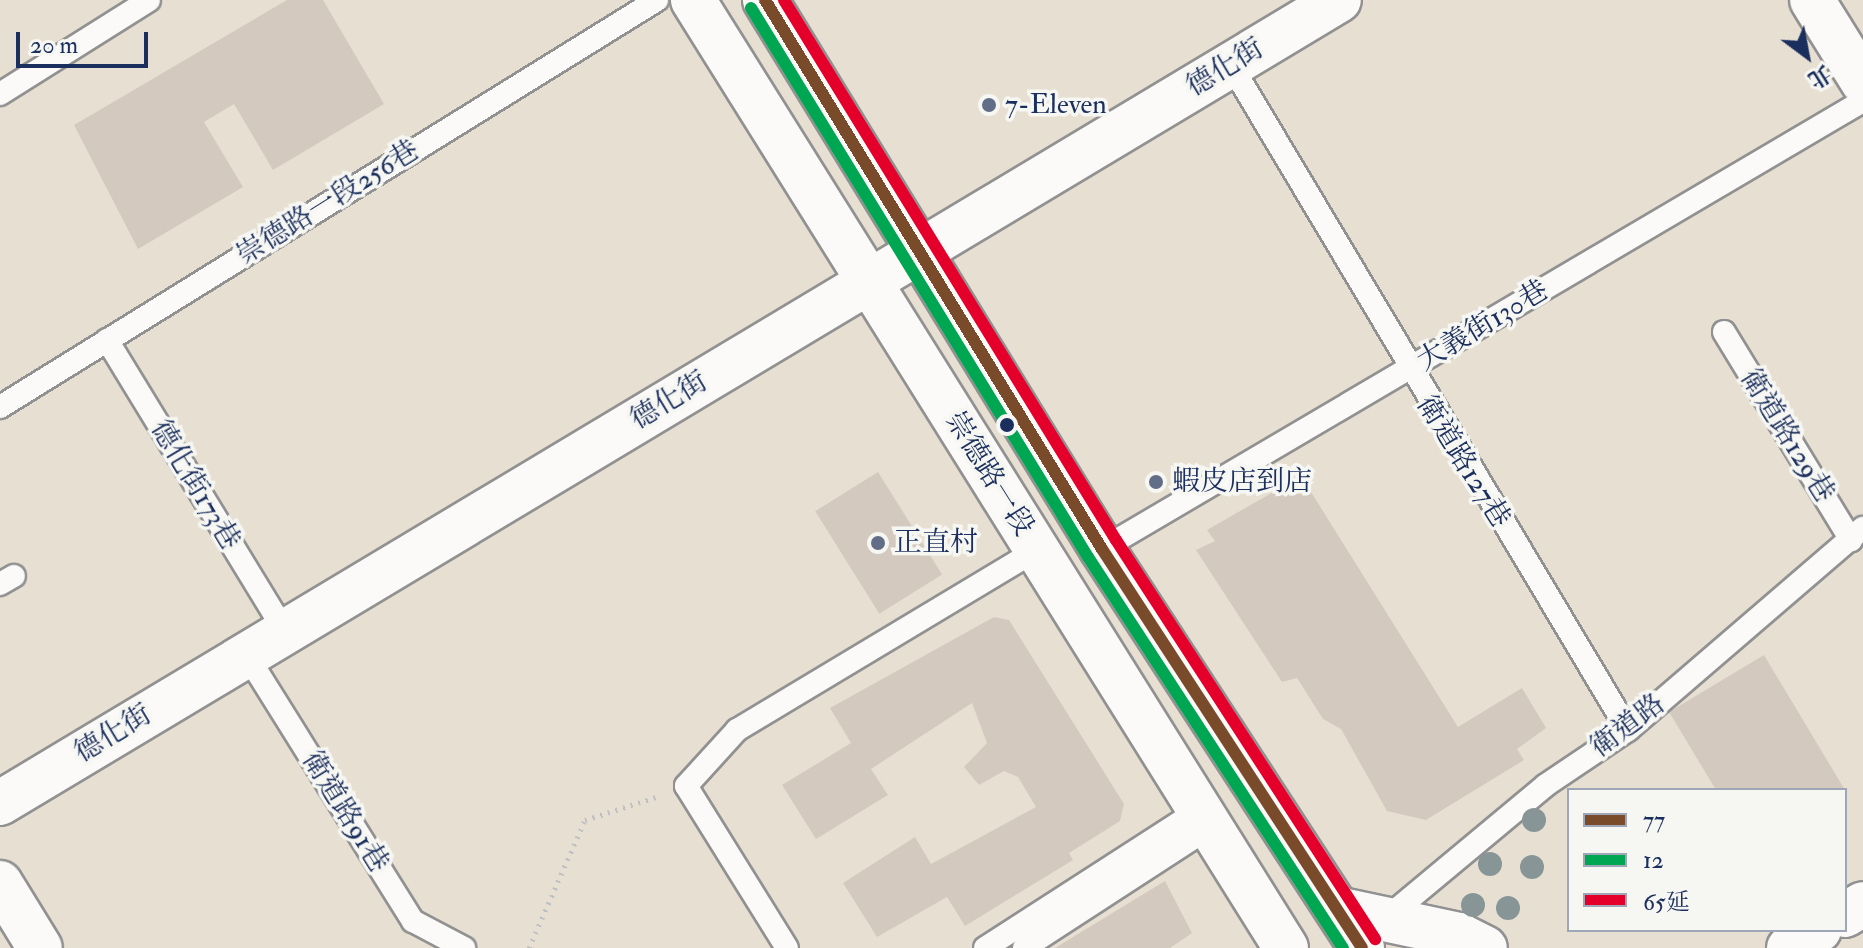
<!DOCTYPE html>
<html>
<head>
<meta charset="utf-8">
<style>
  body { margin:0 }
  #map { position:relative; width:1863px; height:948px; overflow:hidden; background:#e7e0d2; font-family:"IM FELL Double Pica","Noto Serif TC",serif }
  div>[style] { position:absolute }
  .building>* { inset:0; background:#d4c9be; transform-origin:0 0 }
  .path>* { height:5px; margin-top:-2.5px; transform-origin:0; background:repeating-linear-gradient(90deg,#bfc0c2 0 2px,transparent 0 8px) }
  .roads { filter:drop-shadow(2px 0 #929192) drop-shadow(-2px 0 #929192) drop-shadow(0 2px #929192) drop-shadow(0 -2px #929192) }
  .service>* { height:22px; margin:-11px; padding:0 11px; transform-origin:11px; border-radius:11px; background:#fbfaf8 }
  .minor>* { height:44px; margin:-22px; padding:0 22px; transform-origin:22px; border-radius:22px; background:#fbfaf8 }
  .secondary>* { height:44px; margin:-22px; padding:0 22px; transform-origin:22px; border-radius:22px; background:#fbfaf8 }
  .bus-1>* { height:12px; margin:-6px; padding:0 6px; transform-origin:6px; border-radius:6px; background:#7a4b2a }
  .bus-2>* { height:12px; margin:-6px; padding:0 6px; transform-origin:6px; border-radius:6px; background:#00a651 }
  .bus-3>* { height:12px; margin:-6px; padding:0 6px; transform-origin:6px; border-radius:6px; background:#e4002b }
  .trees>* { width:24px; height:24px; margin:-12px; border-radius:50%; background:#889597 }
  .dots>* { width:22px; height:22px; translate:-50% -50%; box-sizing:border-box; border:4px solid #f6f6f2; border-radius:50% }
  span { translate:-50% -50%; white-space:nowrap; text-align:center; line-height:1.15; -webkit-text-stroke:7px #f6f6f2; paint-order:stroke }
  .street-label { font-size:28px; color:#1b2f5e }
  .poi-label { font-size:28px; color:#1b2f5e }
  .left { translate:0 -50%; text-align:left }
  .legend { position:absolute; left:1567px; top:788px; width:280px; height:144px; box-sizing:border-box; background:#f6f6f2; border:2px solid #9ea6b7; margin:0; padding:10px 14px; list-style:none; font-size:24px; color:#1b2f5e }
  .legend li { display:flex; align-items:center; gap:16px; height:40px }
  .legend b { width:40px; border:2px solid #9ea6b7 }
  .north { position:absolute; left:1767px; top:16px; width:80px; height:80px; -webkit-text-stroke:6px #f6f6f2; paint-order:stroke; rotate:148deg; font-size:22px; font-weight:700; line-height:32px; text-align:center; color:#1b2f5e }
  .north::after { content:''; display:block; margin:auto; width:28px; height:36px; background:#1b2f5e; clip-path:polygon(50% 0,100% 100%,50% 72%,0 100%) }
  .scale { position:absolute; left:16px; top:32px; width:132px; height:36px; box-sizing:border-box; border:4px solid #1b2f5e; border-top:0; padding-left:10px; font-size:24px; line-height:28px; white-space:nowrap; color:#1b2f5e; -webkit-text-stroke:6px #f6f6f2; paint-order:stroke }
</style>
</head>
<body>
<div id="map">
  <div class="building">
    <div style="clip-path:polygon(287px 0,323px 0,384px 104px,273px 170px,234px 104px,204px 122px,243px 187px,138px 249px,74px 125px)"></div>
    <div style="left:878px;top:472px;width:121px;height:74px;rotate:58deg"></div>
    <div style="clip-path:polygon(1301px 476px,1458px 727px,1522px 688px,1546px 728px,1517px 749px,1524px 760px,1426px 820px,1387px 811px,1341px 729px,1323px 719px,1297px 678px,1282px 682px,1196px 550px,1215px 541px,1207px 530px)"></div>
    <div style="clip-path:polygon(994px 617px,1009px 620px,1124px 804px,1120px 821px,1069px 853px,1073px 860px,965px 926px,947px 897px,877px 937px,843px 883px,915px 837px,931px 864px,1036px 807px,1018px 777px,1004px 771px,979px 785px,964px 767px,987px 743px,972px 703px,871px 769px,888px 795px,816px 839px,782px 785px,851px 743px,830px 708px)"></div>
    <div style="clip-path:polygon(1764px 655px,1845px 790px,1716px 790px,1669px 712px)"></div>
    <div style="clip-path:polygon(1165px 881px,1192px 933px,1170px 948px,1055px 948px)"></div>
  </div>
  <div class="path">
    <div style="left:529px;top:948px;width:140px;rotate:-66.4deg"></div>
    <div style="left:585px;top:820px;width:75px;rotate:-17.9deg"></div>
  </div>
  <div class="roads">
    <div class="service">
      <div style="left:1231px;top:65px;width:774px;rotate:59.16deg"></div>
      <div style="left:0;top:94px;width:176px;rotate:-32.2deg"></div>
      <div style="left:1724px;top:332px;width:244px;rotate:58.6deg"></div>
      <div style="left:107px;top:340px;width:340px;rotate:58.6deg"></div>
      <div style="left:0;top:407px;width:773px;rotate:-31.78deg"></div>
      <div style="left:1102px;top:549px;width:883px;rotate:-30.49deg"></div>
      <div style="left:0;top:584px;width:16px;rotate:-30deg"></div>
      <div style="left:246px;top:654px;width:315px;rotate:58deg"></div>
      <div style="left:413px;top:921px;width:58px;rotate:27.9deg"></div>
      <div style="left:1381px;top:909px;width:15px;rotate:4deg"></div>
      <div style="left:1396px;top:910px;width:195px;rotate:-39.8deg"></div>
      <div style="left:1546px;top:785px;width:99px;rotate:-33.9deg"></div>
      <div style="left:1628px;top:730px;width:310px;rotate:-40.7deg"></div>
      <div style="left:787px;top:948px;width:191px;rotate:-121.9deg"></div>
      <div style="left:686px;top:786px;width:76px;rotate:-47.7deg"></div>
      <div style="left:737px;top:730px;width:350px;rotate:-31deg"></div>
      <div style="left:985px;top:948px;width:255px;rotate:-32.8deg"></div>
      <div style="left:1024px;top:948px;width:222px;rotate:-33deg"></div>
    </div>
    <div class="minor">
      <div style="left:1812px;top:0;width:97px;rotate:58.1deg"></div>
      <div style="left:0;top:803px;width:1561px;rotate:-30.95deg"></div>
      <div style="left:0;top:883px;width:76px;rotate:58.4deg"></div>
    </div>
    <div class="secondary">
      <div style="left:693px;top:0;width:1118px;rotate:57.97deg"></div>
      <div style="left:765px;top:0;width:644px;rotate:58.46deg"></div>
      <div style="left:1102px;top:549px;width:476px;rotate:56.9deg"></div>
      <div style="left:1337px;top:909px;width:125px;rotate:12deg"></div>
      <div style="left:1459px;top:935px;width:29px;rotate:27deg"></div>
      <div style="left:1845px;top:915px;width:21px;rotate:-31deg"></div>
      <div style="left:1789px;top:948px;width:35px;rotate:-31deg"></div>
    </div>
  </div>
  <div class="bus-1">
    <div style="left:765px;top:0;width:644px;rotate:58.46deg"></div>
    <div style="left:1102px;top:549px;width:476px;rotate:56.9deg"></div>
  </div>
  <div class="bus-2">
    <div style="left:751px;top:8px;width:644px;rotate:58.46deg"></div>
    <div style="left:1088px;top:557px;width:467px;rotate:56.9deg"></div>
  </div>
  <div class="bus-3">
    <div style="left:784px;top:0;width:634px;rotate:58.42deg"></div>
    <div style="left:1116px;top:540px;width:476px;rotate:57deg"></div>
  </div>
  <div class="trees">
    <div style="left:1534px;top:820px"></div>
    <div style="left:1490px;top:864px"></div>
    <div style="left:1532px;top:867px"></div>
    <div style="left:1473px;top:905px"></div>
    <div style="left:1508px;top:908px"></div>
  </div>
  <div class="dots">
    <div style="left:989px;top:105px;background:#626d87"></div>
    <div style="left:1007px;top:425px;background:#1b2f5e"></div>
    <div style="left:1156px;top:482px;background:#626d87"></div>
    <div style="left:878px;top:543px;background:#626d87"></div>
  </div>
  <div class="street-label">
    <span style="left:1225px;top:68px;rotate:-31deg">德化街</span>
    <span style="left:328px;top:203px;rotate:-32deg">崇德路一段256巷</span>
    <span style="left:1483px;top:326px;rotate:-31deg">大義街130巷</span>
    <span style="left:669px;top:401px;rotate:-31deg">德化街</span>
    <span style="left:1787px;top:436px;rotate:58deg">衛道路129巷</span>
    <span style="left:1463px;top:462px;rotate:58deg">衛道路127巷</span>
    <span style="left:989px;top:474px;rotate:58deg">崇德路一段</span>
    <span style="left:195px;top:485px;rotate:59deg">德化街173巷</span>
    <span style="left:1628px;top:726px;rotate:-37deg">衛道路</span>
    <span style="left:113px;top:734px;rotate:-31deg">德化街</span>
    <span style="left:345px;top:812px;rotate:58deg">衛道路91巷</span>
  </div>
  <div class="poi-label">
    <span class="left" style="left:1005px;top:105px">7-Eleven</span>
    <span class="left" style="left:1172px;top:482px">蝦皮店到店</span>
    <span class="left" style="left:894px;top:543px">正直村</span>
  </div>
  <ul class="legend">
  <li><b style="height:10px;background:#7a4b2a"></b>77</li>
  <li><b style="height:10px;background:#00a651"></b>12</li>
  <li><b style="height:10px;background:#e4002b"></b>65延</li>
  </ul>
  <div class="north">北</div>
  <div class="scale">20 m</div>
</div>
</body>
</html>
